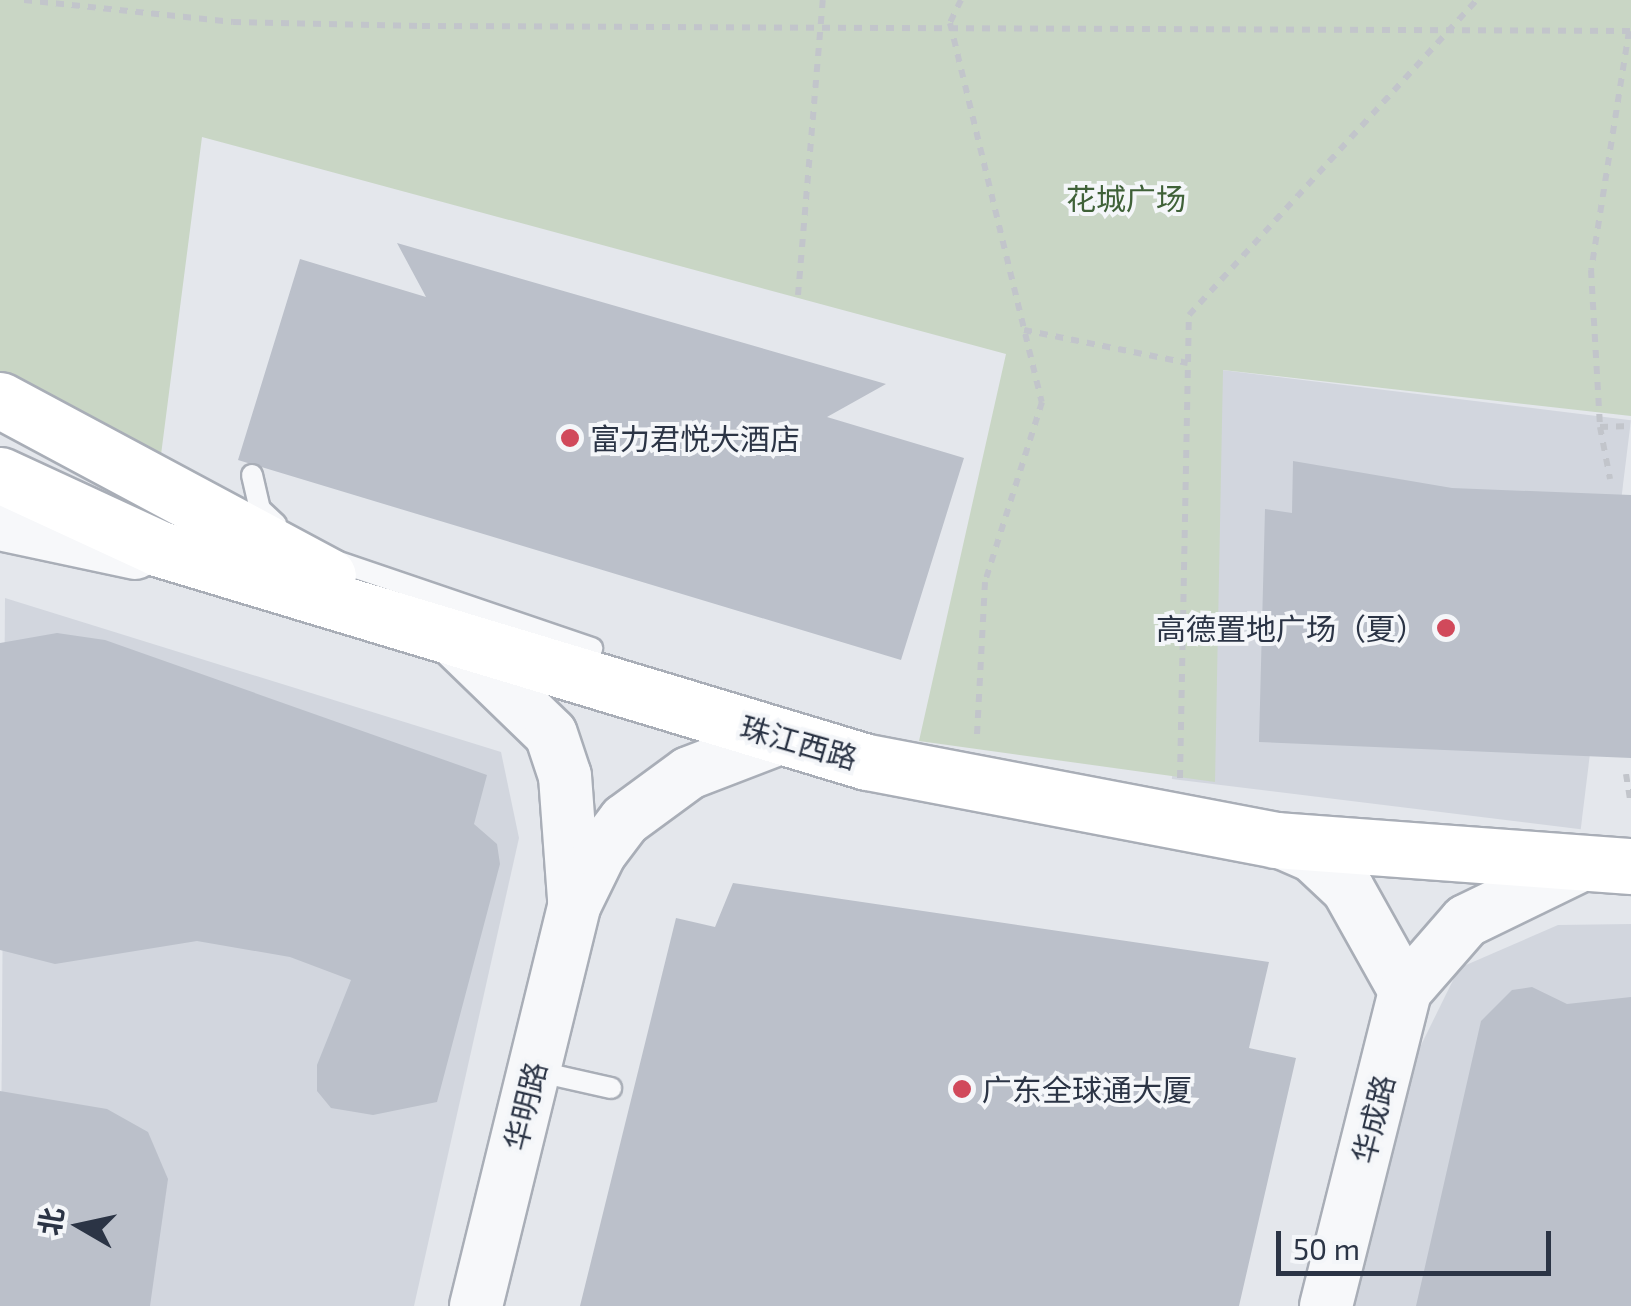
<!DOCTYPE html>
<html>
<head>
<meta charset="utf-8">
<style>
  body { margin:0 }
  #map { position:relative; width:1631px; height:1306px; overflow:hidden; background:#e4e7ec; font-family:"Exo 2","Noto Sans SC",sans-serif }
  div>[style] { position:absolute }
  .built>* { inset:0; background:#d2d6de; transform-origin:0 0 }
  .green>* { inset:0; background:#c9d6c5 }
  .building>* { inset:0; background:#bbc0ca }
  .path>* { height:6px; margin-top:-3px; transform-origin:0; background:repeating-linear-gradient(90deg,#c2c5cb 0 8px,transparent 0 16px) }
  .roads { filter:drop-shadow(2px 0 #a9aeb7) drop-shadow(-2px 0 #a9aeb7) drop-shadow(0 2px #a9aeb7) drop-shadow(0 -2px #a9aeb7) }
  .service>* { height:20px; margin:-10px; padding:0 10px; transform-origin:10px; border-radius:10px; background:#f7f8fa }
  .tertiary>* { height:52px; margin:-26px; padding:0 26px; transform-origin:26px; border-radius:26px; background:#f7f8fa }
  .secondary>* { height:55px; margin:-27.5px; padding:0 27.5px; transform-origin:27.5px; border-radius:27.5px; background:#fff }
  .dots>* { width:28px; height:28px; translate:-50% -50%; box-sizing:border-box; border:5px solid #f4f6f9; border-radius:50% }
  span { translate:-50% -50%; white-space:nowrap; text-align:center; line-height:1.15; -webkit-text-stroke:8px #f4f6f9; paint-order:stroke }
  .park-label { font-size:30px; color:#3f6138 }
  .poi-label { font-size:30px; color:#2b3445 }
  .left { translate:0 -50%; text-align:left }
  .right { translate:-100% -50%; text-align:right }
  .street-label { font-size:30px; color:#2b3445 }
  .north { position:absolute; left:30px; top:1176px; width:100px; height:100px; -webkit-text-stroke:8px #f4f6f9; paint-order:stroke; rotate:279deg; font-size:28px; font-weight:700; line-height:40px; text-align:center; color:#2b3445 }
  .north::after { content:''; display:block; margin:auto; width:35px; height:45px; background:#2b3445; clip-path:polygon(50% 0,100% 100%,50% 72%,0 100%) }
  .scale { position:absolute; left:1276px; top:1231px; width:275px; height:45px; box-sizing:border-box; border:5px solid #2b3445; border-top:0; padding-left:12px; font-size:30px; line-height:35px; white-space:nowrap; color:#2b3445; -webkit-text-stroke:8px #f4f6f9; paint-order:stroke }
</style>
</head>
<body>
<div id="map">
  <div class="built">
    <div style="left:1222px;top:370px;width:412px;height:412px;rotate:7deg"></div>
    <div style="clip-path:polygon(5px 598px,501px 752px,519px 838px,414px 1306px,0 1306px)"></div>
    <div style="clip-path:polygon(1631px 924px,1631px 1306px,1343px 1306px,1394px 1100px,1459px 968px,1558px 925px)"></div>
  </div>
  <div class="green">
    <div style="clip-path:polygon(0 0,1631px 0,1631px 416px,1223px 370px,1215px 782px,919px 741px,1006px 354px,202px 137px,158px 478px,0 409px)"></div>
  </div>
  <div class="building">
    <div style="clip-path:polygon(397px 243px,886px 384px,827px 417px,964px 458px,901px 660px,238px 460px,300px 259px,426px 297px)"></div>
    <div style="clip-path:polygon(1293px 461px,1452px 488px,1631px 495px,1631px 758px,1259px 742px,1265px 509px,1292px 513px)"></div>
    <div style="clip-path:polygon(57px 633px,105px 640px,487px 775px,474px 824px,497px 844px,500px 864px,437px 1102px,373px 1115px,331px 1108px,317px 1091px,317px 1065px,351px 980px,290px 957px,197px 941px,55px 964px,0 950px,0 643px)"></div>
    <div style="clip-path:polygon(733px 883px,1269px 962px,1249px 1048px,1296px 1058px,1239px 1306px,580px 1306px,676px 918px,715px 927px)"></div>
    <div style="clip-path:polygon(1532px 987px,1567px 1004px,1631px 997px,1631px 1306px,1416px 1306px,1481px 1021px,1512px 990px)"></div>
    <div style="clip-path:polygon(0 1091px,107px 1109px,148px 1132px,168px 1179px,150px 1306px,0 1306px)"></div>
  </div>
  <div class="path">
    <div style="left:24px;top:0;width:210px;rotate:6deg"></div>
    <div style="left:233px;top:22px;width:189px;rotate:1.2deg"></div>
    <div style="left:422px;top:26px;width:1209px;rotate:0.24deg"></div>
    <div style="left:961px;top:0;width:25px;rotate:116deg"></div>
    <div style="left:950px;top:23px;width:390px;rotate:76.4deg"></div>
    <div style="left:1042px;top:402px;width:189px;rotate:107.6deg"></div>
    <div style="left:985px;top:582px;width:154px;rotate:93deg"></div>
    <div style="left:1629px;top:31px;width:242px;rotate:99deg"></div>
    <div style="left:1591px;top:270px;width:157px;rotate:86.7deg"></div>
    <div style="left:1600px;top:427px;width:31px;rotate:-2deg"></div>
    <div style="left:798px;top:295px;width:296px;rotate:-85.2deg"></div>
    <div style="left:1024px;top:330px;width:167px;rotate:11.4deg"></div>
    <div style="left:1600px;top:427px;width:53px;rotate:79.1deg"></div>
    <div style="left:1626px;top:774px;width:30px;rotate:81deg"></div>
    <div style="left:1180px;top:778px;width:463px;rotate:-88.9deg"></div>
    <div style="left:1189px;top:315px;width:427px;rotate:-47.6deg"></div>
  </div>
  <div class="roads">
    <div class="service">
      <div style="left:252px;top:475px;width:35px;rotate:77deg"></div>
      <div style="left:260px;top:509px;width:22px;rotate:43deg"></div>
      <div style="left:330px;top:559px;width:277px;rotate:18.8deg"></div>
      <div style="left:535px;top:1071px;width:78px;rotate:12.6deg"></div>
    </div>
    <div class="tertiary">
      <div style="left:0;top:524px;width:138px;rotate:12.1deg"></div>
      <div style="left:458px;top:644px;width:129px;rotate:44.1deg"></div>
      <div style="left:551px;top:734px;width:44px;rotate:71.6deg"></div>
      <div style="left:565px;top:776px;width:124px;rotate:85.8deg"></div>
      <div style="left:1276px;top:840px;width:40px;rotate:23.4deg"></div>
      <div style="left:1313px;top:856px;width:48px;rotate:43.3deg"></div>
      <div style="left:1348px;top:889px;width:117px;rotate:60.8deg"></div>
      <div style="left:476px;top:1306px;width:412px;rotate:-76.2deg"></div>
      <div style="left:574px;top:906px;width:59px;rotate:-63.9deg"></div>
      <div style="left:600px;top:853px;width:41px;rotate:-52.9deg"></div>
      <div style="left:625px;top:820px;width:79px;rotate:-36.3deg"></div>
      <div style="left:689px;top:773px;width:101px;rotate:-21deg"></div>
      <div style="left:1326px;top:1306px;width:325px;rotate:-75.9deg"></div>
      <div style="left:1405px;top:991px;width:93px;rotate:-48.9deg"></div>
      <div style="left:1466px;top:921px;width:121px;rotate:-25.9deg"></div>
    </div>
    <div class="secondary">
      <div style="left:0;top:400px;width:372px;rotate:28.2deg"></div>
      <div style="left:0;top:475px;width:176px;rotate:24.8deg"></div>
      <div style="left:160px;top:549px;width:738px;rotate:16.77deg"></div>
      <div style="left:867px;top:762px;width:416px;rotate:10.8deg"></div>
      <div style="left:1276px;top:840px;width:356px;rotate:4.2deg"></div>
    </div>
  </div>
  <div class="dots">
    <div style="left:570px;top:438px;background:#d1495b"></div>
    <div style="left:1446px;top:628px;background:#d1495b"></div>
    <div style="left:962px;top:1089px;background:#d1495b"></div>
  </div>
  <div class="park-label">
    <span style="left:1126px;top:198px">花城广场</span>
  </div>
  <div class="poi-label">
    <span class="left" style="left:590px;top:438px">富力君悦大酒店</span>
    <span class="right" style="left:1426px;top:628px">高德置地广场（夏）</span>
    <span class="left" style="left:982px;top:1089px">广东全球通大厦</span>
  </div>
  <div class="street-label">
    <span style="left:799px;top:742px;rotate:16deg">珠江西路</span>
    <span style="left:525px;top:1106px;rotate:-76deg">华明路</span>
    <span style="left:1373px;top:1119px;rotate:-76deg">华成路</span>
  </div>
  <div class="north">北</div>
  <div class="scale">50 m</div>
</div>
</body>
</html>
